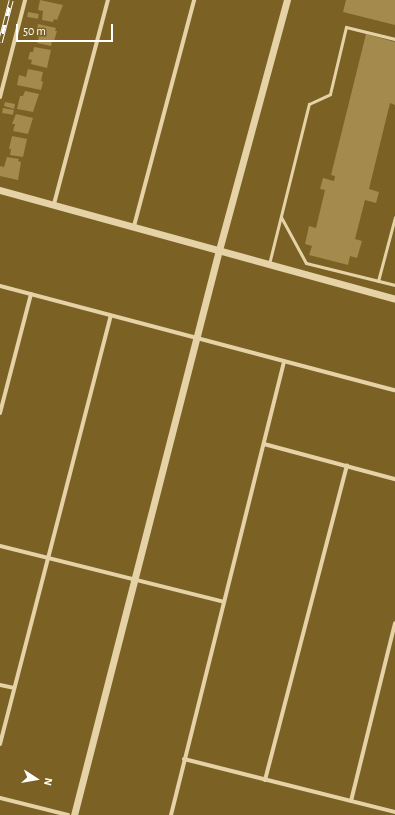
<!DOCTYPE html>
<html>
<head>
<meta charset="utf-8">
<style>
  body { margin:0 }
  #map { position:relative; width:395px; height:815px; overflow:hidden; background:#7b6124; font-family:"Alegreya Sans",sans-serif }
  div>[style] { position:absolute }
  .building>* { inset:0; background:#a48a4c; transform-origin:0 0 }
  .service>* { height:3px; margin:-1.5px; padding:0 1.5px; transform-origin:1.5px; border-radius:1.5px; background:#e5d2a7 }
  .minor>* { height:4px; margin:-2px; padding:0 2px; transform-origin:2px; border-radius:2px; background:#e5d2a7 }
  .tertiary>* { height:7px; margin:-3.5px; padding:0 3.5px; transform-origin:3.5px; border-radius:3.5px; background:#e5d2a7 }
  .rail>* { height:4.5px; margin-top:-2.25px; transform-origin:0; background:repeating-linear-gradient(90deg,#7b6124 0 9px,#fff 0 18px); box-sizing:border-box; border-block:1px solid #fff }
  span { translate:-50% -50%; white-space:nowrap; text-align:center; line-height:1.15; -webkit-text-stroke:3px #7b6124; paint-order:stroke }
  .north { position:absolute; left:16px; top:759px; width:40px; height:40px; -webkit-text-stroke:3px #7b6124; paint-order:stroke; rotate:102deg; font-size:11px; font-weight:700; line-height:16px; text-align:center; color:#fff }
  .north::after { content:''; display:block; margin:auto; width:14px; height:18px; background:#fff; clip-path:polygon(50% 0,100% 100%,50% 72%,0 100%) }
  .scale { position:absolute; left:16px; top:24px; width:97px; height:18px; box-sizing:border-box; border:2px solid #fff; border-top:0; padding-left:5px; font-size:12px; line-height:14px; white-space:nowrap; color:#fff; -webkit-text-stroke:3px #7b6124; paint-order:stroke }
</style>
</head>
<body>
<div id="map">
  <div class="building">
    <div style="clip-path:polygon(40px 0,63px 5px,57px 20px,54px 19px,53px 22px,42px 20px,43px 11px,38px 10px)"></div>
    <div style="clip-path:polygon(346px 0,395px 0,395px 25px,343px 12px)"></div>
    <div style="left:28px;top:12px;width:11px;height:5px;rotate:10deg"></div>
    <div style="clip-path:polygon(38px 24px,56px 28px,55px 31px,57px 31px,54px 41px,52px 41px,51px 46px,37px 43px,39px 37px,36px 36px)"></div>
    <div style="clip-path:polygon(366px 34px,395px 42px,395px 105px,390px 103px,369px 189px,379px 192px,376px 203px,365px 200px,355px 239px,362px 241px,357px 258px,350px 256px,348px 265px,309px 255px,312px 246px,305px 244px,309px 226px,316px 228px,325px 190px,320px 189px,323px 178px,334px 181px,335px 176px,331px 175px)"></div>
    <div style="clip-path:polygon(34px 47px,51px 50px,47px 68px,31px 64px,32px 60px,28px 59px,30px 52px,33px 52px)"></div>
    <div style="clip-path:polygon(28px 69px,43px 72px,41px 81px,43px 82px,41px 90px,17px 85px,19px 75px,26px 77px)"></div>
    <div style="clip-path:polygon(25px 91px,39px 94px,33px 112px,17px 109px,20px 96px,23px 96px)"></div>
    <div style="clip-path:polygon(5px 102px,15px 104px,14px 109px,4px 106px)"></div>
    <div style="left:3px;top:108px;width:11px;height:5px;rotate:10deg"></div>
    <div style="clip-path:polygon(16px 114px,33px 118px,28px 134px,13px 131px,15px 124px,12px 124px)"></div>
    <div style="clip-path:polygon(12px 136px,27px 139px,23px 157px,10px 155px,11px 149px,9px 149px)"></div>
    <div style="clip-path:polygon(7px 157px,19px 159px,18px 161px,21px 162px,18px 180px,0 176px,0 166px,4px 167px)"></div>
  </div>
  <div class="service">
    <div style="left:281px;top:217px;width:52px;rotate:61.5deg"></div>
    <div style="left:306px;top:263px;width:92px;rotate:13.9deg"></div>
    <div style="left:269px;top:264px;width:165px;rotate:-76deg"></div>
    <div style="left:309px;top:104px;width:23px;rotate:-25deg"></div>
    <div style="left:330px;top:94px;width:69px;rotate:-76.6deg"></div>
    <div style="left:346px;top:27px;width:50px;rotate:13.8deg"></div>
    <div style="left:378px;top:281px;width:66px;rotate:-75.1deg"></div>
  </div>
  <div class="minor">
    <div style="left:0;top:97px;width:100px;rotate:-75.5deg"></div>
    <div style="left:54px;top:204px;width:211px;rotate:-75.2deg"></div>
    <div style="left:134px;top:226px;width:234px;rotate:-75.1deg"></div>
    <div style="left:0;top:286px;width:408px;rotate:14.8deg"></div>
    <div style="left:0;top:413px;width:123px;rotate:-75.4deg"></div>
    <div style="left:264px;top:444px;width:136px;rotate:15deg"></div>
    <div style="left:0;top:546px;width:231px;rotate:14deg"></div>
    <div style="left:0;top:685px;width:14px;rotate:12deg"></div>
    <div style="left:0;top:744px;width:442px;rotate:-75.5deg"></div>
    <div style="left:184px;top:759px;width:218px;rotate:14.1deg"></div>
    <div style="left:265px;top:780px;width:325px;rotate:-75.4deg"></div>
    <div style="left:0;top:798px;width:70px;rotate:14deg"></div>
    <div style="left:351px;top:801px;width:183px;rotate:-76.1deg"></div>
    <div style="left:171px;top:815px;width:467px;rotate:-76deg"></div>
  </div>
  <div class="tertiary">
    <div style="left:0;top:190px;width:410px;rotate:15.4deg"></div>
    <div style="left:74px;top:815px;width:583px;rotate:-75.61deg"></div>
    <div style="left:219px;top:250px;width:259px;rotate:-74.8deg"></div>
  </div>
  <div class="rail">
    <div style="left:0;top:42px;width:43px;rotate:-75.3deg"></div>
  </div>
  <div class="north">N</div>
  <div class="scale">50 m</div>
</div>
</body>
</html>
